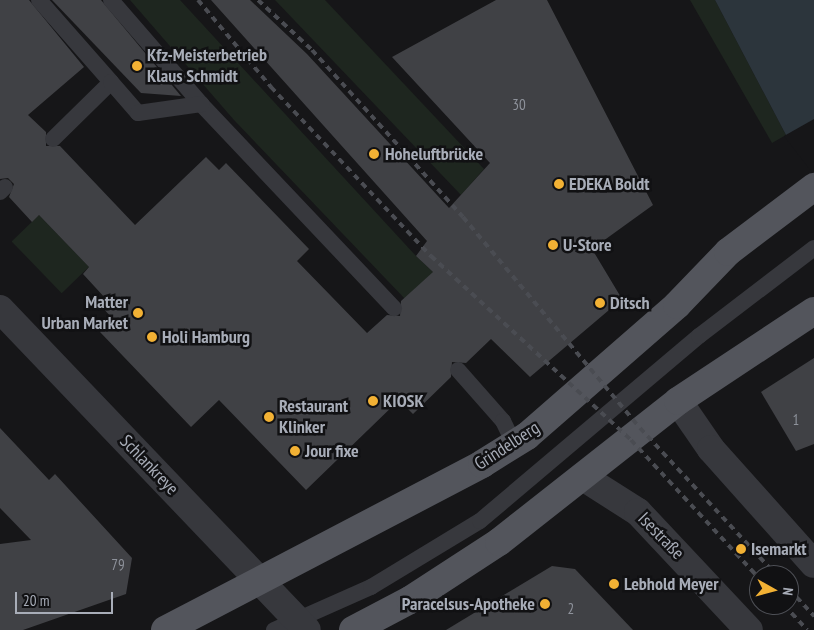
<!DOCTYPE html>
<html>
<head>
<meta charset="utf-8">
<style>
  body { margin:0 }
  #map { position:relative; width:814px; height:630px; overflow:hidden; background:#161618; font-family:"PT Sans Narrow",sans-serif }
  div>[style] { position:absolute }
  .green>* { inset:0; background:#1e261f; transform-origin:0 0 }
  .water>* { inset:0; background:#2c353c }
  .pier>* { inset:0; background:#161618 }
  .building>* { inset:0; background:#404145 }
  .service>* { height:16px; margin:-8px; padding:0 8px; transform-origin:8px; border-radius:8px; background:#37383d }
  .minor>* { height:28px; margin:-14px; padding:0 14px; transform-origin:14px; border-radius:14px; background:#37383d }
  .tertiary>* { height:28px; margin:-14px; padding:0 14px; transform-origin:14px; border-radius:14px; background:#37383d }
  .primary>* { height:28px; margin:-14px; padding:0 14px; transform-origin:14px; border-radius:14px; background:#53555c }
  .rail>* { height:4px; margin-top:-2px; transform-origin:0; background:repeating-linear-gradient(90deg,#4a4c52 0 6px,transparent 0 11px) }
  .dots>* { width:14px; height:14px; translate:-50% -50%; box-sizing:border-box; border:2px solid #111113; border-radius:50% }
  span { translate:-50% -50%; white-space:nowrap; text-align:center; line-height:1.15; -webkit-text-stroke:5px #111113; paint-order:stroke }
  .number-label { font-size:15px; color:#8e929b }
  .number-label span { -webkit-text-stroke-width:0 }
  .poi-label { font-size:18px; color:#a8adb8; font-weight:700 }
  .left { translate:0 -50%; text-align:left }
  .right { translate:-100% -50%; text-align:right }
  .street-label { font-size:18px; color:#a8adb8 }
  .north { position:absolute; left:749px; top:565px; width:50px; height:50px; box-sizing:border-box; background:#111113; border:1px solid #4d4f55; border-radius:50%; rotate:97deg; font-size:14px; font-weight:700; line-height:20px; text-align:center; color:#a8adb8 }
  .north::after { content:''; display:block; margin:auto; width:18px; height:22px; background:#f2b134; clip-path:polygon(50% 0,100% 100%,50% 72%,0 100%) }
  .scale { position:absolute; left:15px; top:592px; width:98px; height:22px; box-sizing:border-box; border:2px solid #a8adb8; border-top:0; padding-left:6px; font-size:15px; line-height:18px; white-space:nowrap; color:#a8adb8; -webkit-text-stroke:4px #111113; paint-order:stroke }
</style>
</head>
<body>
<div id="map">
  <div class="green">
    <div style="clip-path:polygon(130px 0,180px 0,416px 256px,482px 318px,450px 346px,234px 120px)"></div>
    <div style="clip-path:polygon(275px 0,325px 0,484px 169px,461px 195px)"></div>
    <div style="clip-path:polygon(690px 0,715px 0,786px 135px,772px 143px)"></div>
    <div style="left:39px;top:215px;width:72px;height:38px;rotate:46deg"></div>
  </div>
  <div class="water">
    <div style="clip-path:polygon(715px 0,814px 0,814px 172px,786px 135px)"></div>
  </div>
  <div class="pier">
    <div style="clip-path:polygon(814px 119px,814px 175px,784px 136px)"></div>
  </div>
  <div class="building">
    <div style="clip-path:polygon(0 0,29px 0,84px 67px,28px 115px,46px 132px,46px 146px,60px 146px,135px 225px,206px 157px,219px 170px,226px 163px,309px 249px,297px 261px,367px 333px,387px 315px,400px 316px,401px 301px,433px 272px,416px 256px,427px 241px,211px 0,250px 0,307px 54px,449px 208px,490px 163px,392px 57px,496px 0,547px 0,653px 205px,592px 249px,622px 299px,530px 377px,491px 339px,466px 363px,452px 362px,451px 377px,413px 414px,399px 400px,306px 490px,219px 400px,191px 427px,100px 332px,113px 319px,100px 305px,106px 299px,83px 274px,89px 267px,39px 215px,32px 222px,9px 197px,14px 184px,8px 178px,0 179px)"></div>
    <div style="clip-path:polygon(52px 0,101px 0,181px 96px,141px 93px)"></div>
    <div style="clip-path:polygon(814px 358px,814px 444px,796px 451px,761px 392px)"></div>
    <div style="clip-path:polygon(0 428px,49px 480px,55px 474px,132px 558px,126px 594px,23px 630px,0 630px,0 544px,31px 540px,0 508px)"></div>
    <div style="clip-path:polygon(552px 566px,575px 569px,633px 630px,446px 630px)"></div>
  </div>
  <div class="service">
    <div style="left:39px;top:0;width:109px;rotate:48.7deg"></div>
    <div style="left:111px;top:0;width:138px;rotate:49.1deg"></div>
    <div style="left:201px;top:104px;width:281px;rotate:46.6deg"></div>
    <div style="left:53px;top:139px;width:81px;rotate:-44.5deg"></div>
    <div style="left:111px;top:82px;width:41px;rotate:48.9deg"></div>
    <div style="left:138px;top:113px;width:64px;rotate:-8.1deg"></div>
    <div style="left:0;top:192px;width:7px;rotate:-45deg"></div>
    <div style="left:458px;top:370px;width:68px;rotate:48.6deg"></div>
    <div style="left:503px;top:421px;width:25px;rotate:64deg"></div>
    <div style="left:274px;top:630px;width:106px;rotate:-23.9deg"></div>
    <div style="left:371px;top:587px;width:127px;rotate:-31.2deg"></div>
    <div style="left:480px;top:521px;width:287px;rotate:-40.2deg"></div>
    <div style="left:699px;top:336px;width:145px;rotate:-37.4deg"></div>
  </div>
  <div class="minor">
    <div style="left:678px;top:401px;width:58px;rotate:55.5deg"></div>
    <div style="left:711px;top:449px;width:154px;rotate:48.2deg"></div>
    <div style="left:583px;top:477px;width:65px;rotate:32.5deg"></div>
    <div style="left:638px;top:512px;width:162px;rotate:46.8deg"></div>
  </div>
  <div class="tertiary">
    <div style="left:0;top:309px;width:444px;rotate:46.3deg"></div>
  </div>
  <div class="primary">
    <div style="left:165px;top:630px;width:358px;rotate:-27.6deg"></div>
    <div style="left:482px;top:464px;width:53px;rotate:-31.9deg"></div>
    <div style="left:527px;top:436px;width:199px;rotate:-41.1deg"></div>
    <div style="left:677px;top:305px;width:74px;rotate:-46.1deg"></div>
    <div style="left:728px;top:252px;width:108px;rotate:-37.1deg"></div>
    <div style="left:353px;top:630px;width:64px;rotate:-27.8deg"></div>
    <div style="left:410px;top:600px;width:106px;rotate:-33.1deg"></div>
    <div style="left:499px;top:542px;width:228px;rotate:-38.2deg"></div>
    <div style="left:678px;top:401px;width:163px;rotate:-33.5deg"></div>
  </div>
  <div class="rail">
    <div style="left:198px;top:0;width:114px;rotate:50deg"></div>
    <div style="left:271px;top:87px;width:233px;rotate:46.6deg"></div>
    <div style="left:431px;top:256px;width:272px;rotate:42.6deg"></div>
    <div style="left:631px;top:440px;width:188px;rotate:47.2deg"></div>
    <div style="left:258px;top:0;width:74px;rotate:42.8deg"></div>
    <div style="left:312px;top:50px;width:225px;rotate:47.9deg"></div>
    <div style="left:463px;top:217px;width:275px;rotate:50deg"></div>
    <div style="left:640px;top:428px;width:200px;rotate:47.2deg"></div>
    <div style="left:789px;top:589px;width:37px;rotate:47deg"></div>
    <div style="left:784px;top:605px;width:34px;rotate:47deg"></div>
  </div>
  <div class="dots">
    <div style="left:137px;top:66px;background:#f2b134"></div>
    <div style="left:374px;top:154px;background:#f2b134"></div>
    <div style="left:559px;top:184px;background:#f2b134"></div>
    <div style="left:553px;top:245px;background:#f2b134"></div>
    <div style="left:600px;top:303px;background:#f2b134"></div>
    <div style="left:138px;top:313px;background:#f2b134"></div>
    <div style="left:152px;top:337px;background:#f2b134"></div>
    <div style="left:373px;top:401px;background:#f2b134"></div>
    <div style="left:269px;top:417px;background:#f2b134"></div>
    <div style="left:295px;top:451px;background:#f2b134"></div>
    <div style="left:741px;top:549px;background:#f2b134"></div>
    <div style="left:614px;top:584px;background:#f2b134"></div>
    <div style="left:545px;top:604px;background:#f2b134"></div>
  </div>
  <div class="number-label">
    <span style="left:519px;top:105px">30</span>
    <span style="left:796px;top:420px">1</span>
    <span style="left:118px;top:565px">79</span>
    <span style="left:571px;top:609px">2</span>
  </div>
  <div class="poi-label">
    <span class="left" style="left:147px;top:66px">Kfz-Meisterbetrieb<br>Klaus Schmidt</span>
    <span class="left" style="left:385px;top:154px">Hoheluftbrücke</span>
    <span class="left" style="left:569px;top:184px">EDEKA Boldt</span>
    <span class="left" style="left:563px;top:245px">U-Store</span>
    <span class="right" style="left:128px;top:313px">Matter<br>Urban Market</span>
    <span class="left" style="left:610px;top:303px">Ditsch</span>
    <span class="left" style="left:162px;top:337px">Holi Hamburg</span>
    <span class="left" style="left:383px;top:401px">KIOSK</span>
    <span class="left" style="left:279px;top:417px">Restaurant<br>Klinker</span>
    <span class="left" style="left:305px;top:451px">Jour fixe</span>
    <span class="left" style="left:751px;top:549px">Isemarkt</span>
    <span class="left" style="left:624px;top:584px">Lebhold Meyer</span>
    <span class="right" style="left:535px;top:604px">Paracelsus-Apotheke</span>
  </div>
  <div class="street-label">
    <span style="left:507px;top:446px;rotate:-33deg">Grindelberg</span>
    <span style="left:149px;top:465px;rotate:46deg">Schlankreye</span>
    <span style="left:661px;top:536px;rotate:46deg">Isestraße</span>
  </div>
  <div class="north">N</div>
  <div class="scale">20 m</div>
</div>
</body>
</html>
